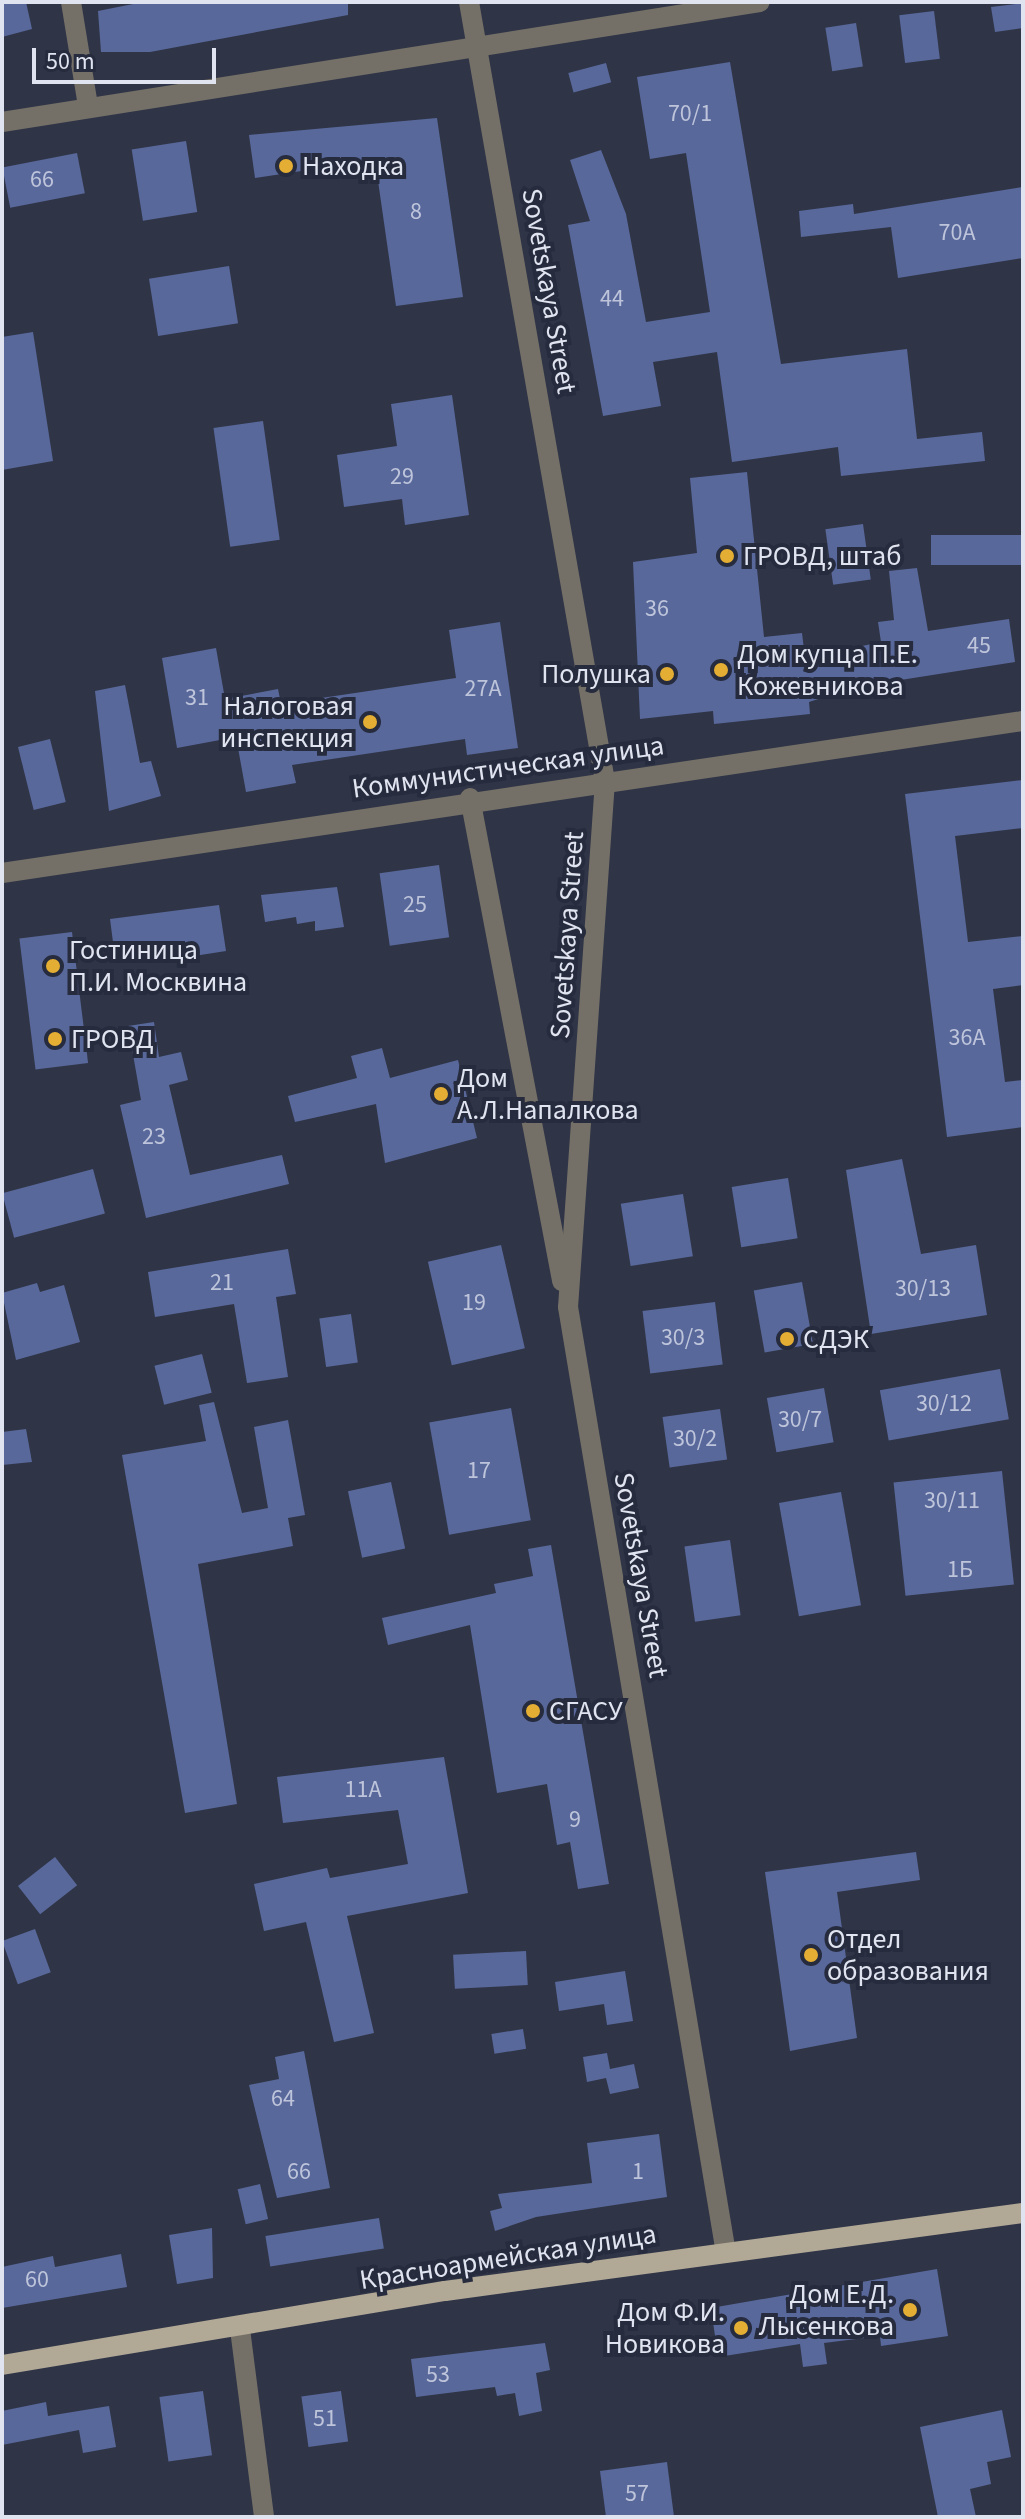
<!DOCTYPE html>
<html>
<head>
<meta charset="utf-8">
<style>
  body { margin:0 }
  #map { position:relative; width:1025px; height:2519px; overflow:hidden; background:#2f3547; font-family:"Source Sans 3",sans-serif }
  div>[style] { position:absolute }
  .building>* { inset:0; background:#59689b; transform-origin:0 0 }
  .minor>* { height:20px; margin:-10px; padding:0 10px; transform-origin:10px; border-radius:10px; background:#757067 }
  .major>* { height:20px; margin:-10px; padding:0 10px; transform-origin:10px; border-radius:10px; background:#b2a896 }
  .dots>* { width:22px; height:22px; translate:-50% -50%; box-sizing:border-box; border:4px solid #262b3d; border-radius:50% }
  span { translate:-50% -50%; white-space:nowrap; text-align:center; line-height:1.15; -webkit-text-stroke:8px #262b3d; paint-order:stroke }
  .number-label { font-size:24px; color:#bec5db }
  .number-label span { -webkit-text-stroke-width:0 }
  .poi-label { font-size:28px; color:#e0e4f0 }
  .left { translate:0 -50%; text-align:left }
  .right { translate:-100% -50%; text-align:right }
  .street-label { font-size:28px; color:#e0e4f0 }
  .frame { position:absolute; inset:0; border:4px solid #e0e4f0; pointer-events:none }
  .scale { position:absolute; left:32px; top:48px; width:184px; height:36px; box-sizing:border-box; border:4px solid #e0e4f0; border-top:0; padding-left:10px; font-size:24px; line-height:28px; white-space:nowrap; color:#e0e4f0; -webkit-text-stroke:6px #262b3d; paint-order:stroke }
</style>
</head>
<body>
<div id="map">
  <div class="building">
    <div style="clip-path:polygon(2px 2px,26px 2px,32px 29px,2px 37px)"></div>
    <div style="clip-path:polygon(143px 2px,348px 2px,348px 15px,150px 52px,101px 52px,98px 11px)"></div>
    <div style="clip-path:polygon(1023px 3px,1023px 28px,995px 32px,991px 7px)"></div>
    <div style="left:934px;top:11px;width:48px;height:35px;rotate:83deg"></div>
    <div style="left:856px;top:23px;width:44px;height:31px;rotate:81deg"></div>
    <div style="clip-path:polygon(730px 62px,781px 364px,907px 349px,917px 439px,982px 432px,985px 461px,841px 476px,838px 447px,732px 462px,717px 352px,653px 362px,661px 406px,603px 416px,568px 225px,590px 221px,570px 160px,601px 150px,626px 214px,646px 322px,710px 312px,686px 153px,650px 159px,637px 77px)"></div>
    <div style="left:606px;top:63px;width:20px;height:39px;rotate:75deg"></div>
    <div style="clip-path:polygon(437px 118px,463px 297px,396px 306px,375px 160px,255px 178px,249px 135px)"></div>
    <div style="left:186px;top:141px;width:72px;height:55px;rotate:81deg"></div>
    <div style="left:77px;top:153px;width:41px;height:76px;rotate:79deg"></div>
    <div style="clip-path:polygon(1023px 187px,1023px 258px,898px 278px,891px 227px,801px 237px,799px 211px,853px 204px,854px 214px)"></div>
    <div style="left:229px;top:266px;width:58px;height:81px;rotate:81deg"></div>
    <div style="clip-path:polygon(33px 332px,53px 461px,2px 470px,2px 337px)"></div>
    <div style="clip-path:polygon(452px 395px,469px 515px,405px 525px,402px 499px,344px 507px,337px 455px,397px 446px,391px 404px)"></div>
    <div style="left:263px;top:421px;width:120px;height:50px;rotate:82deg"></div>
    <div style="clip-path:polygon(747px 472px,764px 637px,802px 633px,805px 658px,881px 642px,878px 622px,894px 620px,889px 571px,917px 568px,928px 631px,1009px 619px,1015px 662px,856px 687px,809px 702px,810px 714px,714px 724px,713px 711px,640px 719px,633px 562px,697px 553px,690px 478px)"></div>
    <div style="left:863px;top:524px;width:56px;height:38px;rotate:82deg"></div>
    <div style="left:1023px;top:535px;width:30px;height:92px;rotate:90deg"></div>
    <div style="clip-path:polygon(500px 622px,518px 748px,467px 755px,465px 739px,292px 765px,296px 783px,246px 792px,236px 737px,177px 748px,162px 658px,216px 648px,225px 699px,278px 689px,281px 704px,456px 678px,449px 630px)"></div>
    <div style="clip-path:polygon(125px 685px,140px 763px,151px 761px,161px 796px,109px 811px,95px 691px)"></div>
    <div style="left:50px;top:739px;width:65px;height:33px;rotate:76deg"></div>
    <div style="clip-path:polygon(1023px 780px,1023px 828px,955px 836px,968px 942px,1023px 936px,1023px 985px,993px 989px,1005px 1082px,1023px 1080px,1023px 1127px,947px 1137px,905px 794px)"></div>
    <div style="left:439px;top:865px;width:73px;height:60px;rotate:82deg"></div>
    <div style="clip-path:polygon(337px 887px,344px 927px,315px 931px,315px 921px,297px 924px,296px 917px,265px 922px,261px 895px)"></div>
    <div style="clip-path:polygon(219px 905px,226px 951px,162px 961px,159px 943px,114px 950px,110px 919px)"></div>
    <div style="left:72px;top:932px;width:132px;height:53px;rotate:83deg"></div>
    <div style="clip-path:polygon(154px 1022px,159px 1057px,181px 1052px,188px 1080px,169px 1085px,190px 1175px,282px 1155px,289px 1184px,146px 1218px,120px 1105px,141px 1100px,128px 1026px)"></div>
    <div style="clip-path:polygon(382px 1048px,390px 1078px,458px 1060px,477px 1138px,385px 1163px,376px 1104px,295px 1122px,288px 1096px,357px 1078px,351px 1056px)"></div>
    <div style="clip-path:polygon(902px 1159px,921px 1254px,976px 1245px,987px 1315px,871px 1334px,846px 1170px)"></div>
    <div style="left:93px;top:1169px;width:46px;height:94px;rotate:75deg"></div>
    <div style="left:788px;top:1178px;width:61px;height:57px;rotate:81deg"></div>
    <div style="left:683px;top:1194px;width:63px;height:63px;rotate:81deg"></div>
    <div style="left:501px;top:1245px;width:106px;height:75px;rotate:77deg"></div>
    <div style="clip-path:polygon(288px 1249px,296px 1294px,276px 1297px,288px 1377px,247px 1383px,234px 1304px,155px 1317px,148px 1272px)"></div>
    <div style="left:802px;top:1282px;width:63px;height:49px;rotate:80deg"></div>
    <div style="clip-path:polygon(37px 1283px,40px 1292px,64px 1285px,80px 1342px,16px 1360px,2px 1293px)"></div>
    <div style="left:715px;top:1302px;width:63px;height:73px;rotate:83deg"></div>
    <div style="left:351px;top:1314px;width:49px;height:32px;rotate:82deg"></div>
    <div style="left:202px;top:1354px;width:40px;height:49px;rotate:76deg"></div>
    <div style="left:1000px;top:1369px;width:51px;height:122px;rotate:80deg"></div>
    <div style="left:824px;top:1388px;width:55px;height:58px;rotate:80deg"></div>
    <div style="clip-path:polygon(214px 1402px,242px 1513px,268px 1508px,254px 1427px,288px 1420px,305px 1515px,288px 1518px,293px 1546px,198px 1564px,237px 1804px,185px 1813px,122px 1455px,206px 1441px,199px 1405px)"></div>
    <div style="left:511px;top:1408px;width:114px;height:83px;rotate:80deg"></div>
    <div style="left:720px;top:1409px;width:51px;height:58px;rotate:82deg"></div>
    <div style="clip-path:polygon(26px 1429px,32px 1462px,2px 1465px,2px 1432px)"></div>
    <div style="left:1002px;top:1471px;width:114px;height:109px;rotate:84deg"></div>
    <div style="left:391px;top:1482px;width:68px;height:44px;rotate:78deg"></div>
    <div style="left:841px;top:1492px;width:115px;height:63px;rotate:80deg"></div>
    <div style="left:730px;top:1540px;width:76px;height:46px;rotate:82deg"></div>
    <div style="clip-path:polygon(551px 1545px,609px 1884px,578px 1889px,570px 1842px,557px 1845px,547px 1784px,497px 1793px,470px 1625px,388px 1645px,382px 1618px,496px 1593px,494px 1584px,533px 1576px,528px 1549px)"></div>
    <div style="clip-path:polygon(444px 1757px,468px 1893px,347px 1916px,374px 2033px,334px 2042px,306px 1922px,264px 1931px,254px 1884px,327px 1868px,330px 1878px,408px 1864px,398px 1810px,283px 1823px,277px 1777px)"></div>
    <div style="clip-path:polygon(916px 1852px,920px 1880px,837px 1892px,857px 2038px,790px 2051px,765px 1872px)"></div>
    <div style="left:55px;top:1857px;width:36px;height:47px;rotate:52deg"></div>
    <div style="left:35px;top:1929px;width:46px;height:35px;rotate:70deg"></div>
    <div style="left:526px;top:1951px;width:34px;height:73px;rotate:87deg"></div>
    <div style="clip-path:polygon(625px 1971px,633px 2021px,607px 2025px,604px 2004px,559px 2011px,555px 1982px)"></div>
    <div style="left:523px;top:2029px;width:20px;height:32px;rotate:81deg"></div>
    <div style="clip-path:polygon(304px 2051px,330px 2188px,277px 2198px,249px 2085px,279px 2079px,275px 2057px)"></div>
    <div style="clip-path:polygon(607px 2053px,610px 2069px,634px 2064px,639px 2088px,610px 2094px,606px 2078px,587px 2082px,583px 2057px)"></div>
    <div style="clip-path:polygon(659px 2134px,667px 2197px,536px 2217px,495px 2231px,490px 2211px,502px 2208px,498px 2194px,592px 2183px,587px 2143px)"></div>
    <div style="left:260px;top:2184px;width:36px;height:23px;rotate:77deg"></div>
    <div style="left:379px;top:2218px;width:31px;height:115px;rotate:81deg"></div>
    <div style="clip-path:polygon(212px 2228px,213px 2278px,177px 2284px,169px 2235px)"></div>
    <div style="clip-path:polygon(121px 2254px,127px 2287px,2px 2308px,2px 2267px,53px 2256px,55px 2267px)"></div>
    <div style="clip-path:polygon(937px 2269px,948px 2336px,881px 2346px,880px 2336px,824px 2343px,827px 2364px,803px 2367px,800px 2344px,718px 2357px,711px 2308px)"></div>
    <div style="clip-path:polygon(545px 2343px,550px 2370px,536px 2373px,542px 2411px,519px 2416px,515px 2393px,497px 2396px,495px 2387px,416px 2397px,411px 2359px)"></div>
    <div style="left:203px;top:2391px;width:65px;height:44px;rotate:82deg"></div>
    <div style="left:341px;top:2391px;width:51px;height:40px;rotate:82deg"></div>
    <div style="clip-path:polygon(46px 2402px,48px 2416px,109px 2406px,116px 2447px,83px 2453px,79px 2430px,2px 2445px,2px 2411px)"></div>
    <div style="clip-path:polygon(1002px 2410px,1011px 2457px,987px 2462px,991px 2484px,970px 2489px,976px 2517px,938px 2517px,920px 2427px)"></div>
    <div style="clip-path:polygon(667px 2462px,674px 2517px,606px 2517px,600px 2471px)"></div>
  </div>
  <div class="minor">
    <div style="left:71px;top:2px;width:105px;rotate:80.7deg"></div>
    <div style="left:469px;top:2px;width:791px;rotate:80.1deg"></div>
    <div style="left:605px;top:781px;width:527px;rotate:94.02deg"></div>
    <div style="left:568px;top:1307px;width:959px;rotate:80.52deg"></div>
    <div style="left:2px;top:122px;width:767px;rotate:-9deg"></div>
    <div style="left:470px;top:798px;width:492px;rotate:79.2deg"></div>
    <div style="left:2px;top:873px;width:1032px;rotate:-8.47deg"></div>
    <div style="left:240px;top:2329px;width:190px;rotate:82.7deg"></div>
  </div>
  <div class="major">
    <div style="left:2px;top:2365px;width:449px;rotate:-9.5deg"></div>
    <div style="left:445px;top:2291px;width:583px;rotate:-7.69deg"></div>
  </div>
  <div class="dots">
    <div style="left:286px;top:166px;background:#e4ae35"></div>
    <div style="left:727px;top:556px;background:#e4ae35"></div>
    <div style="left:721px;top:670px;background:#e4ae35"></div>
    <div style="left:667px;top:674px;background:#e4ae35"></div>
    <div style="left:370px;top:722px;background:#e4ae35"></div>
    <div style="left:53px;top:966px;background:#e4ae35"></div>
    <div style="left:55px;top:1039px;background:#e4ae35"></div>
    <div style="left:441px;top:1094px;background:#e4ae35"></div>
    <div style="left:787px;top:1339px;background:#e4ae35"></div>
    <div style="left:533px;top:1711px;background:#e4ae35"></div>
    <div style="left:811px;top:1955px;background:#e4ae35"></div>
    <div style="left:910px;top:2310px;background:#e4ae35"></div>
    <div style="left:741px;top:2328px;background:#e4ae35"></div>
  </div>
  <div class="number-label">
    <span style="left:690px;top:114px">70/1</span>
    <span style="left:42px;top:180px">66</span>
    <span style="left:416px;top:212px">8</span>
    <span style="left:957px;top:233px">70А</span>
    <span style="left:612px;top:299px">44</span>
    <span style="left:402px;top:477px">29</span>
    <span style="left:657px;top:609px">36</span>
    <span style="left:979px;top:646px">45</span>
    <span style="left:483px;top:689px">27А</span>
    <span style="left:197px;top:698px">31</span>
    <span style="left:415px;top:905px">25</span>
    <span style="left:967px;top:1038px">36А</span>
    <span style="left:154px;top:1137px">23</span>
    <span style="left:222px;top:1283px">21</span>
    <span style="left:923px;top:1289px">30/13</span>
    <span style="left:474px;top:1303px">19</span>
    <span style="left:683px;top:1338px">30/3</span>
    <span style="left:944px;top:1404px">30/12</span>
    <span style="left:800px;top:1420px">30/7</span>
    <span style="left:695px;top:1439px">30/2</span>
    <span style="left:479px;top:1471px">17</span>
    <span style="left:952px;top:1501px">30/11</span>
    <span style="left:960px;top:1570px">1Б</span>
    <span style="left:363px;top:1790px">11А</span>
    <span style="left:575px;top:1820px">9</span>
    <span style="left:283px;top:2099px">64</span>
    <span style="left:299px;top:2172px">66</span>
    <span style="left:638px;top:2172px">1</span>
    <span style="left:37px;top:2280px">60</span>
    <span style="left:438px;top:2375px">53</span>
    <span style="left:325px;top:2419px">51</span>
    <span style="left:637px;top:2494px">57</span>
  </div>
  <div class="poi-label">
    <span class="left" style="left:302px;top:166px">Находка</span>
    <span class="left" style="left:743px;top:556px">ГРОВД, штаб</span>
    <span class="left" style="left:737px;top:670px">Дом купца П.Е.<br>Кожевникова</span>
    <span class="right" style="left:651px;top:674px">Полушка</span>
    <span class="right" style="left:354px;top:722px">Налоговая<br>инспекция</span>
    <span class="left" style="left:69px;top:966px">Гостиница<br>П.И. Москвина</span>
    <span class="left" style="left:71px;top:1039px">ГРОВД</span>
    <span class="left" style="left:457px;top:1094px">Дом<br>А.Л.Напалкова</span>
    <span class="left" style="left:803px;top:1339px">СДЭК</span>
    <span class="left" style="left:549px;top:1711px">СГАСУ</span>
    <span class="left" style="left:827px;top:1955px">Отдел<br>образования</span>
    <span class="right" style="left:894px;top:2310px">Дом Е.Д.<br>Лысенкова</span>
    <span class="right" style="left:725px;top:2328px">Дом Ф.И.<br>Новикова</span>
  </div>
  <div class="street-label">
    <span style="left:549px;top:291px;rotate:80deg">Sovetskaya Street</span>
    <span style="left:508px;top:767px;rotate:-8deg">Коммунистическая улица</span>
    <span style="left:567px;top:935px;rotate:-86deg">Sovetskaya Street</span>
    <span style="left:641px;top:1575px;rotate:80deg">Sovetskaya Street</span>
    <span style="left:508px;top:2257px;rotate:-9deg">Красноармейская улица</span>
  </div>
  <div class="frame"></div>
  <div class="scale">50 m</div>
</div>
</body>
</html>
